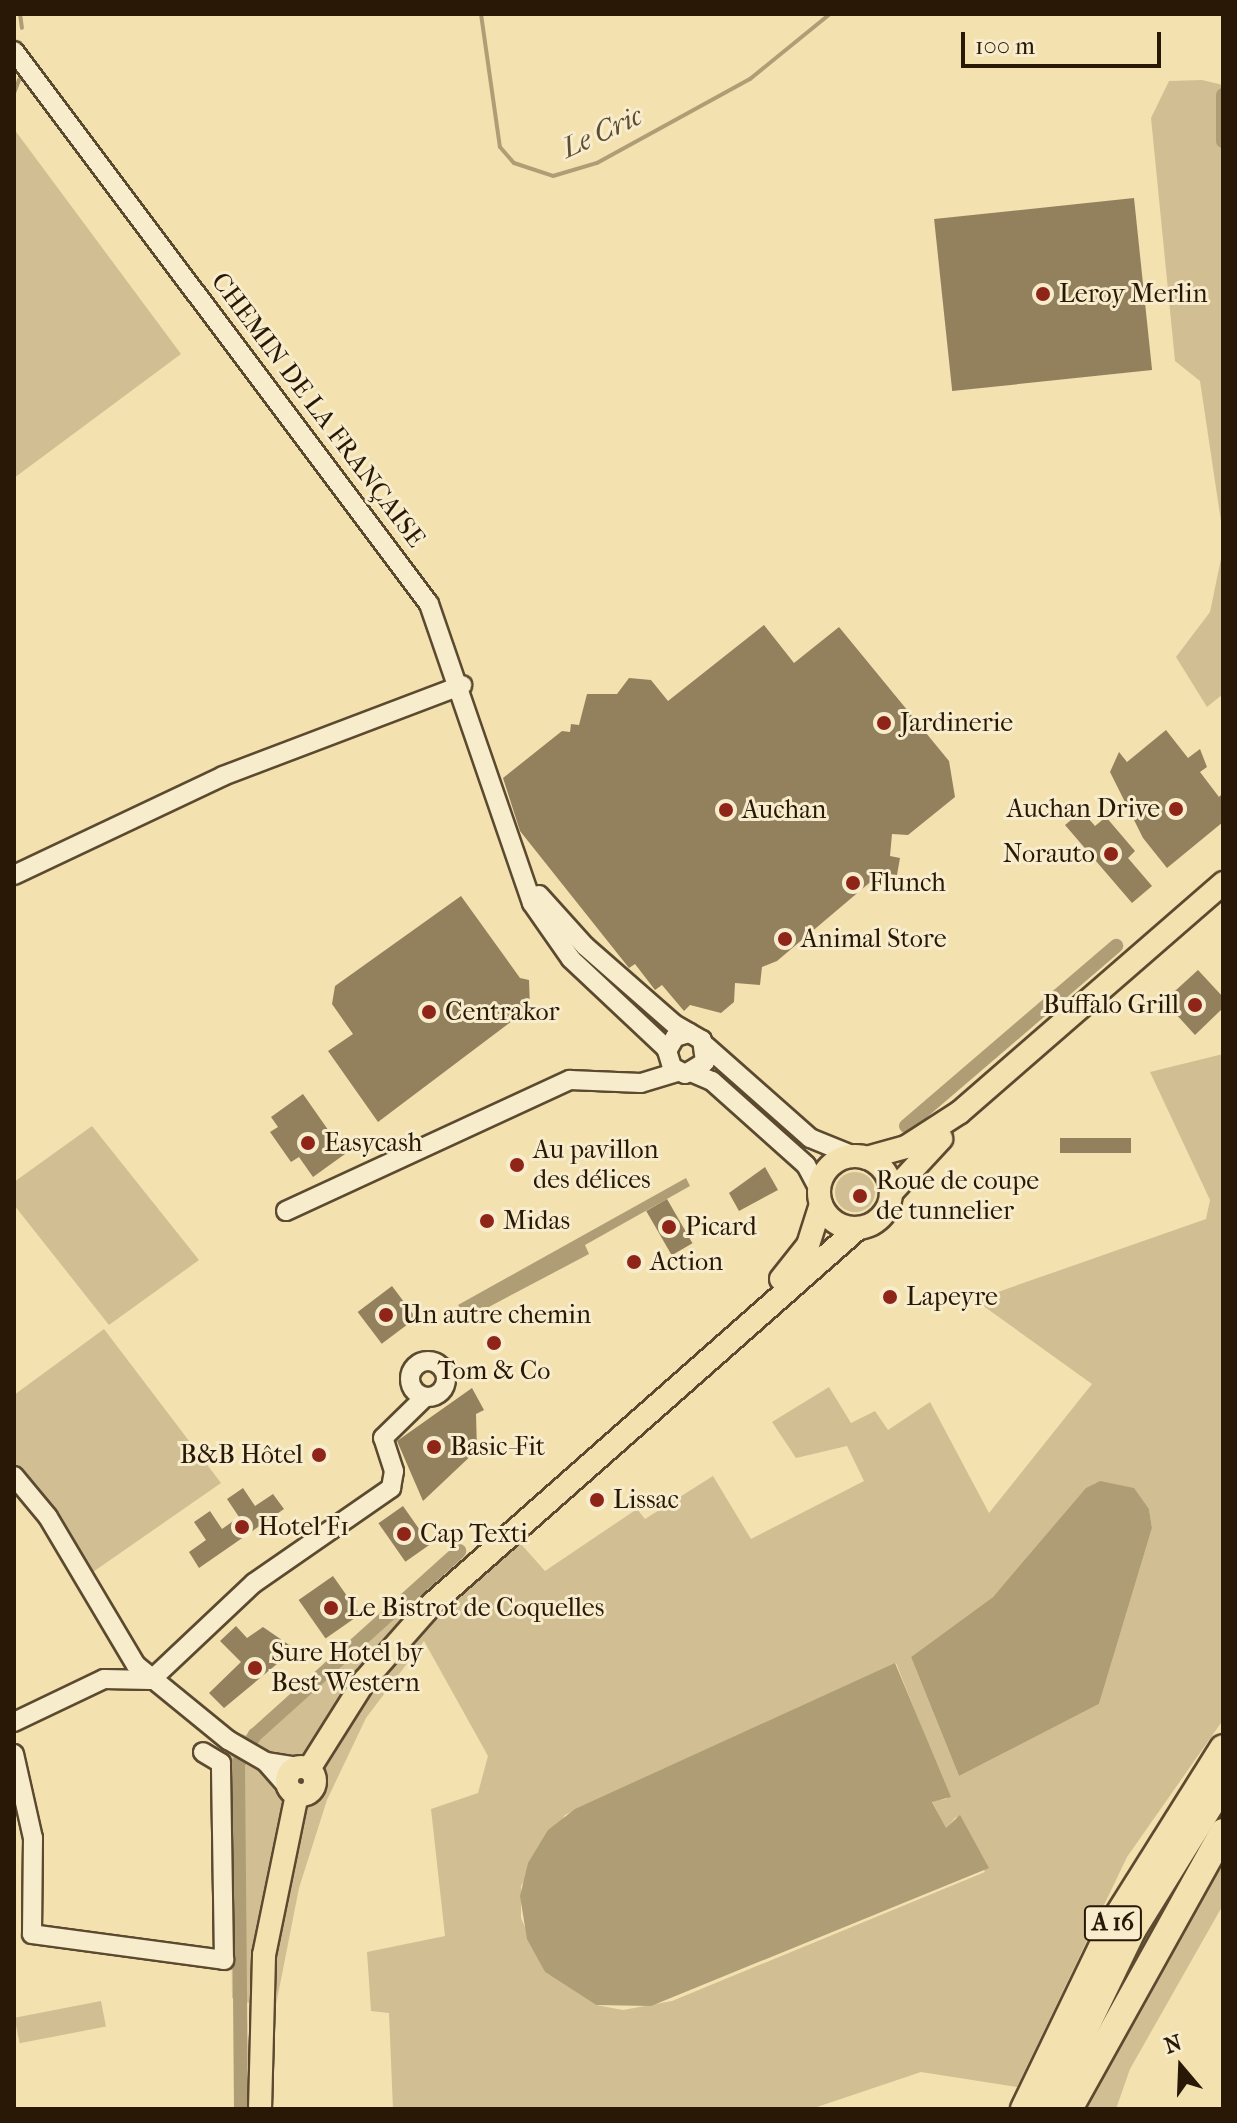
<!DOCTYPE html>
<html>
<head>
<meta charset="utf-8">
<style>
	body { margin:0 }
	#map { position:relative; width:1237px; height:2123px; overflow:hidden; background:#f3e1b0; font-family:"IM FELL French Canon",serif }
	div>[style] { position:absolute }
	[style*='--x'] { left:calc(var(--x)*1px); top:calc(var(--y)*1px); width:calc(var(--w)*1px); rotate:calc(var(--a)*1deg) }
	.green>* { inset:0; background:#d1bf93; transform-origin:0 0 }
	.round { border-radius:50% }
	.water>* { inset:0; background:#af9d76 }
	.stream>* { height:4px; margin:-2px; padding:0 2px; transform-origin:2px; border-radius:2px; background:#af9d76 }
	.canal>* { height:14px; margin:-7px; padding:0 7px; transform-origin:7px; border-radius:7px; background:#af9d76 }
	.building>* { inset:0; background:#93815e; transform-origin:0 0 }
	.roads { filter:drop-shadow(2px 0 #5c4a30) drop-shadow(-2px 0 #5c4a30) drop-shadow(0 2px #5c4a30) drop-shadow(0 -2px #5c4a30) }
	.minor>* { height:18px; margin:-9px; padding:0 9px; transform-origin:9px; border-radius:9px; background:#f7eccc }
	.minor>.ring { margin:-9px; padding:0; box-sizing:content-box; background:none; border:18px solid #f7eccc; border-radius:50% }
	.major>* { height:22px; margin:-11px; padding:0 11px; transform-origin:11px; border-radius:11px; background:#f3e1b0 }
	.major>.ring { margin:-11px; padding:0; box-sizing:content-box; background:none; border:22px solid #f3e1b0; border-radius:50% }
	.highway>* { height:26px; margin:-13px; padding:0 13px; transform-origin:13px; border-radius:13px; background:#f3e1b0 }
	.dots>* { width:22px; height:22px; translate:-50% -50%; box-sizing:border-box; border:4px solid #f7eccc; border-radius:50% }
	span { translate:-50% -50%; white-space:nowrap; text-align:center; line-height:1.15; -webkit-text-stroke:6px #f7eccc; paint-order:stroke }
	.shield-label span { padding:2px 6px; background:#f7eccc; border:2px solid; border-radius:6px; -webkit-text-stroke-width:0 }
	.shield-label { font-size:24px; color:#2a1806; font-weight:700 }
	.poi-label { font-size:26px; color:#2a1806 }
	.left { translate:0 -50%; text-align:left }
	.right { translate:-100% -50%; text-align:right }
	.street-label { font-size:26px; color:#2a1806 }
	.water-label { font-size:28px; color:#5f4d33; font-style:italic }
	.frame { position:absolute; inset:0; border:16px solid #2a1806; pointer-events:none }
	.north { position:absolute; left:1141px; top:2027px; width:80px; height:80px; -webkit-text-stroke:6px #f7eccc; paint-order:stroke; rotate:341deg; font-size:22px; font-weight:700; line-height:32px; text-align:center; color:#2a1806 }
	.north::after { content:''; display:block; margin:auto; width:28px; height:36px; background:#2a1806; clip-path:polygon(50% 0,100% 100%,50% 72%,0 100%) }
	.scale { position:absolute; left:961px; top:32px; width:200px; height:36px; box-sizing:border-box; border:4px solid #2a1806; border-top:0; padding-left:10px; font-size:24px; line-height:28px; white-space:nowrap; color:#2a1806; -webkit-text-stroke:6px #f7eccc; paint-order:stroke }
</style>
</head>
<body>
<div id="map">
	<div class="green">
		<i style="clip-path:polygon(1202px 80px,1223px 85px,1223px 535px,1200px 381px,1175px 361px,1151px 118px,1169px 81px)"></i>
		<i style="clip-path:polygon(14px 129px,181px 354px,14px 478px)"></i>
		<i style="clip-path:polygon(1223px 549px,1223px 694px,1207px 707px,1176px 657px,1210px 612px)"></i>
		<i style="clip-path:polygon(evenodd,1223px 1054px,1223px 1720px,1127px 1857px,1017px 2087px,921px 2072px,811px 2109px,393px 2109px,389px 2013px,371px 2011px,367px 1952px,445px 1936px,431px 1809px,478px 1793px,488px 1756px,424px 1641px,366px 1718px,327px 1800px,299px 1888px,275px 2010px,232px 1998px,229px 1758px,241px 1734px,258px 1738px,439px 1575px,505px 1526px,545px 1571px,637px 1509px,645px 1519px,713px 1476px,751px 1539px,864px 1481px,847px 1446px,796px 1458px,772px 1422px,829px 1387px,851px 1423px,875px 1411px,888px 1430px,930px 1402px,989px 1513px,1092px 1384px,975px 1300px,1206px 1219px,1210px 1200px,1150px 1072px,1223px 1054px,1095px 1483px,1149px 1509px,1152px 1528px,1099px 1704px,959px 1776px,911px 1657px,993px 1597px,1095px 1483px,1223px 1054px,896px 1663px,942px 1779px,947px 1799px,932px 1801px,946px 1829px,956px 1817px,985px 1872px,672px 2001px,623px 2010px,596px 2005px,545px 1972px,521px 1918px,521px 1886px,565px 1815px,896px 1663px)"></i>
		<i style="clip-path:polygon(92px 1126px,199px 1260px,109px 1325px,14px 1205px,14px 1182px)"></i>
		<i class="round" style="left:835px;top:1172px;width:40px;height:40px"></i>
		<i style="clip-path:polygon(104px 1329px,221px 1483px,90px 1574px,62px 1518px,14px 1471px,14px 1395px)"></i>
		<i style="clip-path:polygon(1223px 1861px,1223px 1905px,1130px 2069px,1116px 2109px,1083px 2109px)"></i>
		<i style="left:101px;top:2001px;width:26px;height:88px;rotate:79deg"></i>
	</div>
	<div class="water">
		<i style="clip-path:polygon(686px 1178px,690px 1186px,585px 1245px,589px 1254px,468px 1318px,458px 1305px)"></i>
		<i style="clip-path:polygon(1100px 1481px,1134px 1488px,1149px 1509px,1152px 1528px,1099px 1704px,959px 1776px,911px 1657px,993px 1597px,1086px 1488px)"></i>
		<i style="clip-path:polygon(895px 1663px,951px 1797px,932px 1802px,946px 1828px,960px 1815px,989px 1868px,651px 2006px,596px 2005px,545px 1972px,527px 1939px,520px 1896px,528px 1863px,548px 1830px,575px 1809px)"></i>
	</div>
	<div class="stream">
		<i style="--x:20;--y:14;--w:14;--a:82"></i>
		<i style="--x:481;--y:14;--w:134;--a:81.9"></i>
		<i style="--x:500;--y:147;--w:21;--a:49"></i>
		<i style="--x:514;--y:163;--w:41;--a:18.4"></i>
		<i style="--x:553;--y:176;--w:46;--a:-16.5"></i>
		<i style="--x:597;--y:163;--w:175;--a:-28.8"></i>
		<i style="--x:750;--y:79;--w:103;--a:-39.1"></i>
		<i style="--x:14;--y:93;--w:14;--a:-69"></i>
	</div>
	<div class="canal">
		<i style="--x:1223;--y:95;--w:46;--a:90"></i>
		<i style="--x:906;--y:1126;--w:277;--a:-40.6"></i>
		<i style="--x:241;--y:2109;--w:345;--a:-90.5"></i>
		<i style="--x:238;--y:1764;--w:34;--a:-60"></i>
		<i style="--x:255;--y:1735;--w:275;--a:-42"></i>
	</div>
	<div class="building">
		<i style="left:1134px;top:198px;width:173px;height:201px;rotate:84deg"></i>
		<i style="clip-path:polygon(764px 625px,794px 663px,839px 627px,949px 761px,955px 797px,908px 835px,892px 834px,890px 856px,900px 858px,897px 875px,881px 873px,777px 961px,762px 967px,760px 985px,735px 983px,734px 1002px,721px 1013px,690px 1005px,684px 1011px,662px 985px,655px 990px,635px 964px,629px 968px,520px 831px,503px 778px,562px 731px,570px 732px,571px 724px,579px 725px,587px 694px,617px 694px,629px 678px,651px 680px,668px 701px)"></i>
		<i style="clip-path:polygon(1166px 730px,1188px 758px,1200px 749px,1207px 767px,1200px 772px,1219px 797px,1223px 793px,1223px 822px,1167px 868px,1143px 838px,1110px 772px,1119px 752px,1127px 762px)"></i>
		<i style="clip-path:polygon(1082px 811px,1095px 826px,1106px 817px,1135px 851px,1128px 858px,1152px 886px,1132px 903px,1065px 825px)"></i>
		<i style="clip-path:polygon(461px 896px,520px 978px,529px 980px,530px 1008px,525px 1008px,522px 1022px,512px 1021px,378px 1122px,328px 1051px,353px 1034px,332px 1004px,335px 986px)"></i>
		<i style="clip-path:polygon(1198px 970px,1223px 997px,1223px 1008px,1195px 1035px,1164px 1001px)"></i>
		<i style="clip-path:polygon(303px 1094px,345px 1154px,313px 1177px,299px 1157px,291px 1162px,270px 1132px,278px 1127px,271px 1117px)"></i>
		<i style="left:1131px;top:1138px;width:15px;height:71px;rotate:90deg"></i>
		<i style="clip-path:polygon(765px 1167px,778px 1190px,739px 1211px,729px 1193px)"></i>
		<i style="left:667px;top:1199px;width:51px;height:24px;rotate:60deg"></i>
		<i style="left:392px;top:1286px;width:40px;height:43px;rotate:53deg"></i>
		<i style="clip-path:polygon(472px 1388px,484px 1410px,476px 1414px,477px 1450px,423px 1501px,397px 1441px)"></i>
		<i style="clip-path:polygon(243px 1488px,255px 1506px,273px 1494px,284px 1509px,199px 1568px,189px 1552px,206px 1540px,194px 1522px,210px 1511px,222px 1529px,239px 1517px,227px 1499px)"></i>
		<i style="left:403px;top:1506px;width:47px;height:30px;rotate:55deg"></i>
		<i style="left:333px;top:1576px;width:47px;height:42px;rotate:55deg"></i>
		<i style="clip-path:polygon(236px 1626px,247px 1638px,263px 1627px,295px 1649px,224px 1708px,209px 1693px,241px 1662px,220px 1641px)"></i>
	</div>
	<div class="roads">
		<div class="minor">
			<i style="--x:14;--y:51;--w:691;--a:53.11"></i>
			<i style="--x:429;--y:604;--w:316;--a:71"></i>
			<i style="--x:532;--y:903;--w:68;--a:55.1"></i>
			<i style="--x:571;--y:959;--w:132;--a:43.2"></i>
			<i style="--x:14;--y:875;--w:231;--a:-25.3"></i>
			<i style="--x:223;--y:776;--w:256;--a:-20.8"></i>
			<i style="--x:539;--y:895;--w:69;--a:48"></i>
			<i style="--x:585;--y:946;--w:118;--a:41.2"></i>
			<i style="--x:674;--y:1024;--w:32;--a:30"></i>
			<i style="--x:702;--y:1040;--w:22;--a:82"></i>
			<i style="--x:705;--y:1062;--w:23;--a:149"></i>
			<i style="--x:685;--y:1074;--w:15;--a:-152"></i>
			<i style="--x:672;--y:1067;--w:17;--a:-107"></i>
			<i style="--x:667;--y:1051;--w:16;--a:-60"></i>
			<i style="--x:675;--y:1037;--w:15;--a:-16"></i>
			<i style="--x:706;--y:1046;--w:139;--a:41.5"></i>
			<i style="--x:810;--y:1138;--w:48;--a:22.2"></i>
			<i style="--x:693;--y:1073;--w:21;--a:23"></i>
			<i style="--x:712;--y:1081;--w:126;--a:41.8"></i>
			<i style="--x:806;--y:1165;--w:27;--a:62"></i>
			<i style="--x:286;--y:1211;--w:313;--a:-24.8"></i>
			<i style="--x:570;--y:1080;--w:71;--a:2.4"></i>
			<i style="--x:641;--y:1083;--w:39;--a:-17"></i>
			<i class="ring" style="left:410px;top:1361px;width:18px;height:18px"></i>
			<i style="--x:14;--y:1476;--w:53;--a:50.3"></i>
			<i style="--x:48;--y:1517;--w:172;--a:59.3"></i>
			<i style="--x:136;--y:1665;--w:119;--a:39.2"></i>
			<i style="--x:228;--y:1740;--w:44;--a:30.1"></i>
			<i style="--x:266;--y:1762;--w:32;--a:9"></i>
			<i style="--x:14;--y:1722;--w:100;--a:-25.5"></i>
			<i style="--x:104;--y:1679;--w:47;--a:1.2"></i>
			<i style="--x:151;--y:1680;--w:141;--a:-43.3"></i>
			<i style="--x:254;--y:1583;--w:167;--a:-34.7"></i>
			<i style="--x:391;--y:1488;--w:17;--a:-80"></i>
			<i style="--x:394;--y:1471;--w:35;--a:-108"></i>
			<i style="--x:383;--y:1438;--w:59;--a:-44.3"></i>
			<i style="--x:14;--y:1754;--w:86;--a:77.3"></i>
			<i style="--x:33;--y:1838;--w:96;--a:90.6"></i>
			<i style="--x:32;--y:1934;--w:194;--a:7.7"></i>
			<i style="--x:224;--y:1960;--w:197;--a:-90.9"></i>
			<i style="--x:221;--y:1763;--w:21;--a:-149"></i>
			<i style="--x:266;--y:1762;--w:33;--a:49"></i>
		</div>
		<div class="major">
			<i class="ring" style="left:819px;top:1156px;width:50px;height:50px"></i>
			<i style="--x:866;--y:1158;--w:41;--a:-15.4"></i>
			<i style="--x:906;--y:1147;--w:64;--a:-32.9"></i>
			<i style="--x:960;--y:1112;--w:349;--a:-41"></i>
			<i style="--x:891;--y:1193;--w:74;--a:-47.2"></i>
			<i style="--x:781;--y:1279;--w:43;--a:-51.5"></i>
			<i style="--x:808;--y:1245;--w:43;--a:-72.4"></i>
			<i class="ring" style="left:287px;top:1767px;width:6px;height:6px"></i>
			<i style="--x:309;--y:1769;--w:105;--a:-57.8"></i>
			<i style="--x:365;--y:1680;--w:101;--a:-48.6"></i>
			<i style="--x:432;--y:1604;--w:568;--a:-41.43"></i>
			<i style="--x:260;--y:2109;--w:154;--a:-88.5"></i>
			<i style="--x:264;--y:1955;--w:164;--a:-78.4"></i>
		</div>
		<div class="highway">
			<i style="--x:1024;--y:2109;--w:208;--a:-64.3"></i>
			<i style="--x:1114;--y:1922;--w:205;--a:-57.9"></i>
			<i style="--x:1046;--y:2109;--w:198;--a:-64.2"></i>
			<i style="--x:1132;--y:1931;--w:173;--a:-58.2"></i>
			<i style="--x:1069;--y:2109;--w:317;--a:-60.9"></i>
		</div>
	</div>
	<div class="dots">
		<i style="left:1043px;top:294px;background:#8f2418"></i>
		<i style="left:884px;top:723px;background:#8f2418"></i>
		<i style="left:1176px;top:809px;background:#8f2418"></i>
		<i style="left:726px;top:810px;background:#8f2418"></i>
		<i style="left:1111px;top:854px;background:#8f2418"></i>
		<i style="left:853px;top:883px;background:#8f2418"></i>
		<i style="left:785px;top:939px;background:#8f2418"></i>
		<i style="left:1195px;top:1005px;background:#8f2418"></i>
		<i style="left:429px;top:1012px;background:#8f2418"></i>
		<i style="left:308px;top:1143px;background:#8f2418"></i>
		<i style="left:517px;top:1165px;background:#8f2418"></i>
		<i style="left:860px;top:1196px;background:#8f2418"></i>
		<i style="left:487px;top:1221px;background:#8f2418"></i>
		<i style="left:669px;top:1227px;background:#8f2418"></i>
		<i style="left:634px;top:1262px;background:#8f2418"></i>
		<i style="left:890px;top:1297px;background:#8f2418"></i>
		<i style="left:386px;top:1315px;background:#8f2418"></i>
		<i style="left:494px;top:1343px;background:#8f2418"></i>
		<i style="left:434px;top:1447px;background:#8f2418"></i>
		<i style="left:319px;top:1455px;background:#8f2418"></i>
		<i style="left:597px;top:1500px;background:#8f2418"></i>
		<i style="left:242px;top:1527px;background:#8f2418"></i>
		<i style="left:404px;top:1534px;background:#8f2418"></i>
		<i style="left:331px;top:1608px;background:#8f2418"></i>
		<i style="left:255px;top:1668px;background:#8f2418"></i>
	</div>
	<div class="shield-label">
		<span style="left:1113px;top:1923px">A 16</span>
	</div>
	<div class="poi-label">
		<span class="left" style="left:1059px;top:294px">Leroy Merlin</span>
		<span class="left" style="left:900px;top:723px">Jardinerie</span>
		<span class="right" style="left:1160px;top:809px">Auchan Drive</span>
		<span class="left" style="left:742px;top:810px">Auchan</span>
		<span class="right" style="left:1095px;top:854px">Norauto</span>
		<span class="left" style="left:869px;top:883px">Flunch</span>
		<span class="left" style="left:801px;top:939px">Animal Store</span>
		<span class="right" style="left:1179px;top:1005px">Buffalo Grill</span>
		<span class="left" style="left:445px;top:1012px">Centrakor</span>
		<span class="left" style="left:324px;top:1143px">Easycash</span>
		<span class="left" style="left:533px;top:1165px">Au pavillon<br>des délices</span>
		<span class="left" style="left:876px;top:1196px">Roue de coupe<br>de tunnelier</span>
		<span class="left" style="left:503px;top:1221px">Midas</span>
		<span class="left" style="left:685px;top:1227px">Picard</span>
		<span class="left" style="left:650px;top:1262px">Action</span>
		<span class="left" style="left:906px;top:1297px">Lapeyre</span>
		<span class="left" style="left:402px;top:1315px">Un autre chemin</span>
		<span style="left:494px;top:1371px">Tom &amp; Co</span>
		<span class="left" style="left:450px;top:1447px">Basic-Fit</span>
		<span class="right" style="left:303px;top:1455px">B&amp;B Hôtel</span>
		<span class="left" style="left:613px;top:1500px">Lissac</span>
		<span class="left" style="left:258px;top:1527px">Hotel F1</span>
		<span class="left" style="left:420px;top:1534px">Cap Texti</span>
		<span class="left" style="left:347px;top:1608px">Le Bistrot de Coquelles</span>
		<span class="left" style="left:271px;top:1668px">Sure Hotel by<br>Best Western</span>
	</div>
	<div class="street-label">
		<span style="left:318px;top:410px;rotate:53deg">CHEMIN DE LA FRANÇAISE</span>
	</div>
	<div class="water-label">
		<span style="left:602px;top:132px;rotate:-25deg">Le Cric</span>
	</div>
	<div class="frame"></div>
	<div class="north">N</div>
	<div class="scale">100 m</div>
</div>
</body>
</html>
